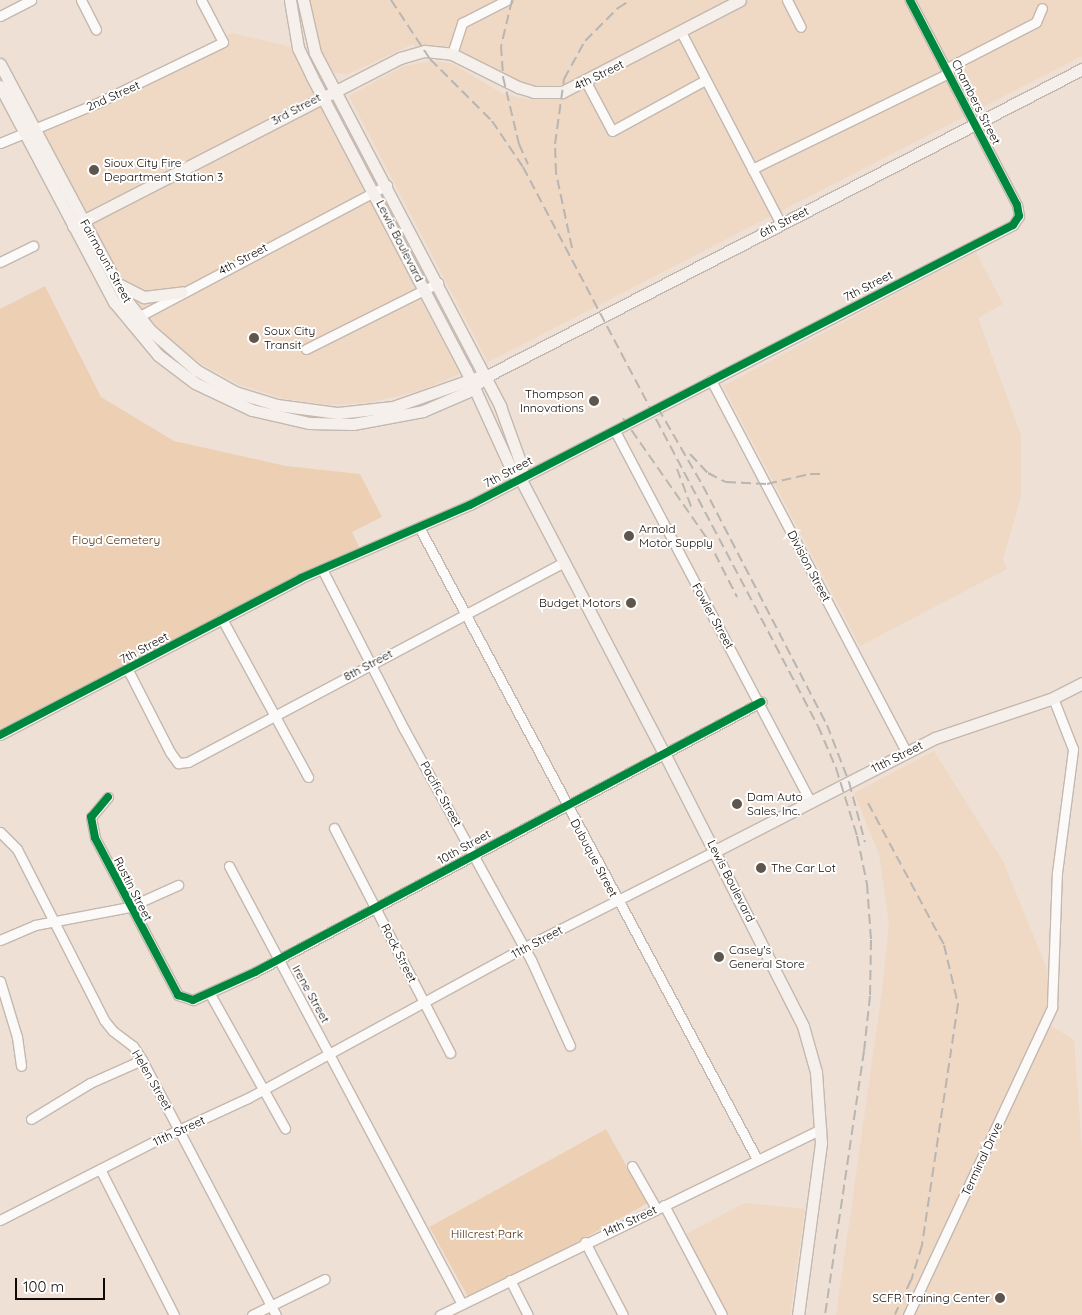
<!DOCTYPE html>
<html>
<head>
<meta charset="utf-8">
<style>
	body { margin:0 }
	#map { position:relative; width:1082px; height:1315px; overflow:hidden; background:#eee0d4; font-family:Quicksand,sans-serif }
	div>[style] { position:absolute }
	[style*='--x'] { left:calc(var(--x)*1px); top:calc(var(--y)*1px); width:calc(var(--w)*1px); rotate:calc(var(--a)*1deg) }
	.built>* { inset:0; background:#efd8c4 }
	.green>* { inset:0; background:#edd0b4; transform-origin:0 0 }
	.roads { filter:drop-shadow(1px 0 #c3b8af) drop-shadow(-1px 0 #c3b8af) drop-shadow(0 1px #c3b8af) drop-shadow(0 -1px #c3b8af) }
	.minor>* { height:9px; margin:-4.5px; padding:0 4.5px; transform-origin:4.5px; border-radius:4.5px; background:#fcfaf9 }
	.major>* { height:11px; margin:-5.5px; padding:0 5.5px; transform-origin:5.5px; border-radius:5.5px; background:#f6f0ec }
	.rail>* { height:2px; margin-top:-1px; transform-origin:0; background:repeating-linear-gradient(90deg,#b8b5b2 0 10px,transparent 0 15px) }
	.cycleway>* { height:8px; margin:-4px; padding:0 4px; transform-origin:4px; border-radius:4px; background:#00873e }
	.dots>* { width:14px; height:14px; translate:-50% -50%; box-sizing:border-box; border:2px solid #fff; border-radius:50% }
	span { translate:-50% -50%; white-space:nowrap; text-align:center; line-height:1.15; -webkit-text-stroke:4px #fff; paint-order:stroke }
	.street-label { font-size:12px; color:#110a04 }
	.poi-label { font-size:12px; color:#110a04 }
	.left { translate:0 -50%; text-align:left }
	.right { translate:-100% -50%; text-align:right }
	.park-label { font-size:12px; color:#50310e }
	.scale { position:absolute; left:15px; top:1278px; width:90px; height:22px; box-sizing:border-box; border:2px solid #110a04; border-top:0; padding-left:6px; font-size:15px; line-height:18px; white-space:nowrap; color:#110a04; -webkit-text-stroke:4px #fff; paint-order:stroke }
</style>
</head>
<body>
<div id="map">
	<div class="built">
		<i style="clip-path:polygon(309px 0,729px 0,568px 84px,542px 89px,519px 83px,457px 50px,417px 49px,413px 44px,348px 74px,334px 73px,315px 40px)"></i>
		<i style="clip-path:polygon(749px 0,1082px 0,1082px 56px,488px 362px,349px 96px,404px 66px,430px 61px,453px 64px,503px 94px,529px 99px,557px 99px,587px 89px,585px 85px)"></i>
		<i style="clip-path:polygon(232px 33px,290px 47px,460px 374px,419px 391px,372px 402px,331px 405px,286px 399px,240px 385px,205px 366px,168px 340px,134px 305px,34px 122px,94px 101px)"></i>
		<i style="clip-path:polygon(976px 252px,1003px 304px,978px 318px,1021px 435px,1021px 497px,1003px 559px,1007px 569px,860px 646px,723px 386px)"></i>
		<i style="clip-path:polygon(934px 751px,1003px 861px,1051px 979px,1045px 1022px,1074px 1040px,1082px 1151px,1082px 1315px,915px 1315px,922px 1300px,916px 1287px,902px 1315px,836px 1315px,882px 992px,889px 924px,879px 854px,854px 793px)"></i>
		<i style="clip-path:polygon(745px 1203px,805px 1209px,790px 1315px,723px 1315px,682px 1236px)"></i>
	</div>
	<div class="green">
		<i style="clip-path:polygon(45px 286px,101px 397px,174px 441px,286px 466px,360px 474px,382px 517px,352px 532px,359px 547px,0 729px,0 309px)"></i>
		<i style="left:606px;top:1129px;width:85px;height:202px;rotate:61deg"></i>
	</div>
	<div class="roads">
		<div class="minor">
			<i style="--x:81;--y:0;--w:33;--a:63"></i>
			<i style="--x:787;--y:0;--w:30;--a:63"></i>
			<i style="--x:0;--y:16;--w:35;--a:-27"></i>
			<i style="--x:681;--y:32;--w:216;--a:62.5"></i>
			<i style="--x:452;--y:54;--w:33;--a:-72"></i>
			<i style="--x:462;--y:23;--w:51;--a:-27.1"></i>
			<i style="--x:947;--y:68;--w:100;--a:-27.3"></i>
			<i style="--x:1036;--y:22;--w:15;--a:-67"></i>
			<i style="--x:586;--y:82;--w:55;--a:62"></i>
			<i style="--x:612;--y:131;--w:106;--a:-28.7"></i>
			<i style="--x:0;--y:143;--w:103;--a:-22.3"></i>
			<i style="--x:95;--y:104;--w:142;--a:-25.8"></i>
			<i style="--x:223;--y:42;--w:47;--a:-117.6"></i>
			<i style="--x:752;--y:169;--w:219;--a:-26"></i>
			<i style="--x:0;--y:262;--w:37;--a:-26"></i>
			<i style="--x:136;--y:318;--w:284;--a:-27.9"></i>
			<i style="--x:306;--y:349;--w:148;--a:-26.6"></i>
			<i style="--x:711;--y:380;--w:420;--a:62.3"></i>
			<i style="--x:615;--y:431;--w:420;--a:62.2"></i>
			<i style="--x:420;--y:529;--w:714;--a:61.86"></i>
			<i style="--x:322;--y:569;--w:180;--a:62.9"></i>
			<i style="--x:404;--y:729;--w:264;--a:61.2"></i>
			<i style="--x:531;--y:960;--w:94;--a:65.6"></i>
			<i style="--x:222;--y:619;--w:180;--a:61.4"></i>
			<i style="--x:128;--y:670;--w:92;--a:62.9"></i>
			<i style="--x:170;--y:752;--w:14;--a:54"></i>
			<i style="--x:178;--y:763;--w:10;--a:-6"></i>
			<i style="--x:188;--y:762;--w:424;--a:-28"></i>
			<i style="--x:0;--y:735;--w:339;--a:-27.5"></i>
			<i style="--x:301;--y:578;--w:184;--a:-23.4"></i>
			<i style="--x:470;--y:505;--w:611;--a:-27.28"></i>
			<i style="--x:1013;--y:225;--w:11;--a:-56"></i>
			<i style="--x:1019;--y:216;--w:11;--a:-100"></i>
			<i style="--x:1017;--y:205;--w:231;--a:-117.6"></i>
			<i style="--x:108;--y:797;--w:26;--a:130"></i>
			<i style="--x:91;--y:817;--w:21;--a:79"></i>
			<i style="--x:95;--y:838;--w:178;--a:62.1"></i>
			<i style="--x:178;--y:995;--w:16;--a:18"></i>
			<i style="--x:193;--y:1000;--w:68;--a:-24.3"></i>
			<i style="--x:255;--y:972;--w:574;--a:-28.08"></i>
			<i style="--x:334;--y:828;--w:253;--a:62.7"></i>
			<i style="--x:0;--y:832;--w:24;--a:45"></i>
			<i style="--x:17;--y:849;--w:192;--a:63"></i>
			<i style="--x:104;--y:1020;--w:14;--a:51"></i>
			<i style="--x:113;--y:1031;--w:25;--a:37"></i>
			<i style="--x:133;--y:1046;--w:17;--a:57"></i>
			<i style="--x:142;--y:1060;--w:288;--a:62.3"></i>
			<i style="--x:229;--y:866;--w:496;--a:62"></i>
			<i style="--x:0;--y:940;--w:38;--a:-23"></i>
			<i style="--x:35;--y:925;--w:96;--a:-10.8"></i>
			<i style="--x:129;--y:907;--w:54;--a:-24.2"></i>
			<i style="--x:0;--y:981;--w:59;--a:73.1"></i>
			<i style="--x:17;--y:1037;--w:29;--a:82"></i>
			<i style="--x:210;--y:994;--w:154;--a:60.8"></i>
			<i style="--x:31;--y:1119;--w:69;--a:-31.4"></i>
			<i style="--x:90;--y:1083;--w:57;--a:-23.9"></i>
			<i style="--x:632;--y:1166;--w:48;--a:60.3"></i>
			<i style="--x:100;--y:1169;--w:164;--a:63.1"></i>
			<i style="--x:664;--y:1205;--w:124;--a:62.2"></i>
			<i style="--x:0;--y:1220;--w:176;--a:-27"></i>
			<i style="--x:157;--y:1140;--w:100;--a:-24.8"></i>
			<i style="--x:248;--y:1098;--w:313;--a:-28.6"></i>
			<i style="--x:523;--y:948;--w:215;--a:-26.8"></i>
			<i style="--x:585;--y:1242;--w:82;--a:62.5"></i>
			<i style="--x:510;--y:1280;--w:39;--a:63"></i>
			<i style="--x:252;--y:1315;--w:81;--a:-26.3"></i>
			<i style="--x:440;--y:1315;--w:424;--a:-26"></i>
			<i style="--x:908;--y:1315;--w:340;--a:-64.9"></i>
			<i style="--x:1052;--y:1007;--w:134;--a:-87.9"></i>
			<i style="--x:1057;--y:873;--w:125;--a:-82.6"></i>
			<i style="--x:1073;--y:749;--w:55;--a:-111.4"></i>
		</div>
		<div class="major">
			<i style="--x:290;--y:0;--w:49;--a:80.5"></i>
			<i style="--x:298;--y:48;--w:32;--a:64"></i>
			<i style="--x:312;--y:77;--w:331;--a:62.3"></i>
			<i style="--x:466;--y:370;--w:113;--a:65.5"></i>
			<i style="--x:513;--y:473;--w:9;--a:36"></i>
			<i style="--x:520;--y:478;--w:310;--a:62.4"></i>
			<i style="--x:664;--y:753;--w:306;--a:63"></i>
			<i style="--x:803;--y:1026;--w:48;--a:74.2"></i>
			<i style="--x:816;--y:1072;--w:71;--a:86"></i>
			<i style="--x:821;--y:1143;--w:174;--a:97.6"></i>
			<i style="--x:303;--y:0;--w:54;--a:77.2"></i>
			<i style="--x:315;--y:53;--w:399;--a:62.3"></i>
			<i style="--x:500;--y:406;--w:65;--a:70.2"></i>
			<i style="--x:522;--y:467;--w:11;--a:100"></i>
			<i style="--x:0;--y:64;--w:264;--a:62"></i>
			<i style="--x:124;--y:297;--w:42;--a:51.8"></i>
			<i style="--x:150;--y:330;--w:61;--a:41"></i>
			<i style="--x:196;--y:370;--w:45;--a:29.4"></i>
			<i style="--x:235;--y:392;--w:44;--a:17.2"></i>
			<i style="--x:277;--y:405;--w:62;--a:7.5"></i>
			<i style="--x:338;--y:413;--w:55;--a:-6.2"></i>
			<i style="--x:393;--y:407;--w:90;--a:-19.4"></i>
			<i style="--x:0;--y:86;--w:244;--a:62.2"></i>
			<i style="--x:114;--y:302;--w:69;--a:50.3"></i>
			<i style="--x:158;--y:355;--w:46;--a:37.1"></i>
			<i style="--x:195;--y:383;--w:63;--a:25.3"></i>
			<i style="--x:252;--y:410;--w:58;--a:12.8"></i>
			<i style="--x:309;--y:423;--w:44;--a:1.3"></i>
			<i style="--x:353;--y:424;--w:71;--a:-10.5"></i>
			<i style="--x:423;--y:411;--w:48;--a:-23.4"></i>
			<i style="--x:467;--y:392;--w:26;--a:-39"></i>
			<i style="--x:487;--y:376;--w:670;--a:-27.29"></i>
			<i style="--x:73;--y:226;--w:368;--a:-27.2"></i>
			<i style="--x:400;--y:58;--w:26;--a:-16"></i>
			<i style="--x:425;--y:51;--w:27;--a:6"></i>
			<i style="--x:452;--y:54;--w:74;--a:26.6"></i>
			<i style="--x:518;--y:87;--w:17;--a:17"></i>
			<i style="--x:534;--y:92;--w:28;--a:0"></i>
			<i style="--x:562;--y:92;--w:200;--a:-27.3"></i>
			<i style="--x:120;--y:285;--w:27;--a:27"></i>
			<i style="--x:144;--y:297;--w:38;--a:-7"></i>
			<i style="--x:715;--y:851;--w:247;--a:-27.2"></i>
			<i style="--x:935;--y:738;--w:125;--a:-18.7"></i>
			<i style="--x:1053;--y:698;--w:33;--a:-27"></i>
		</div>
	</div>
	<div class="rail">
		<i style="--x:391;--y:0;--w:71;--a:56.5"></i>
		<i style="--x:430;--y:59;--w:88;--a:45"></i>
		<i style="--x:492;--y:121;--w:55;--a:56"></i>
		<i style="--x:523;--y:167;--w:632;--a:62.18"></i>
		<i style="--x:818;--y:726;--w:46;--a:66.8"></i>
		<i style="--x:836;--y:768;--w:71;--a:72.8"></i>
		<i style="--x:857;--y:836;--w:49;--a:78.2"></i>
		<i style="--x:867;--y:884;--w:56;--a:85.9"></i>
		<i style="--x:871;--y:940;--w:56;--a:91"></i>
		<i style="--x:870;--y:996;--w:55;--a:96.2"></i>
		<i style="--x:864;--y:1051;--w:267;--a:98.4"></i>
		<i style="--x:512;--y:0;--w:47;--a:103.4"></i>
		<i style="--x:501;--y:46;--w:31;--a:86"></i>
		<i style="--x:503;--y:77;--w:69;--a:76.6"></i>
		<i style="--x:519;--y:144;--w:22;--a:66"></i>
		<i style="--x:572;--y:248;--w:77;--a:-102"></i>
		<i style="--x:556;--y:173;--w:29;--a:-92"></i>
		<i style="--x:555;--y:144;--w:66;--a:-82.1"></i>
		<i style="--x:564;--y:79;--w:43;--a:-61.1"></i>
		<i style="--x:585;--y:41;--w:47;--a:-45"></i>
		<i style="--x:618;--y:8;--w:15;--a:-32"></i>
		<i style="--x:658;--y:408;--w:90;--a:60"></i>
		<i style="--x:703;--y:486;--w:269;--a:62.6"></i>
		<i style="--x:827;--y:725;--w:61;--a:68.9"></i>
		<i style="--x:849;--y:782;--w:62;--a:75.1"></i>
		<i style="--x:623;--y:418;--w:149;--a:55.1"></i>
		<i style="--x:708;--y:540;--w:64;--a:63"></i>
		<i style="--x:690;--y:454;--w:26;--a:47"></i>
		<i style="--x:708;--y:473;--w:20;--a:27"></i>
		<i style="--x:726;--y:482;--w:41;--a:2.8"></i>
		<i style="--x:767;--y:484;--w:44;--a:-13.1"></i>
		<i style="--x:810;--y:474;--w:14;--a:0"></i>
		<i style="--x:677;--y:469;--w:43;--a:69.4"></i>
		<i style="--x:868;--y:803;--w:161;--a:61.8"></i>
		<i style="--x:944;--y:945;--w:61;--a:76.7"></i>
		<i style="--x:958;--y:1004;--w:244;--a:98.5"></i>
		<i style="--x:922;--y:1245;--w:37;--a:107"></i>
		<i style="--x:911;--y:1280;--w:38;--a:115"></i>
	</div>
	<div class="cycleway">
		<i style="--x:0;--y:735;--w:339;--a:-27.5"></i>
		<i style="--x:301;--y:578;--w:184;--a:-23.4"></i>
		<i style="--x:470;--y:505;--w:611;--a:-27.28"></i>
		<i style="--x:1013;--y:225;--w:11;--a:-56"></i>
		<i style="--x:1019;--y:216;--w:11;--a:-100"></i>
		<i style="--x:1017;--y:205;--w:231;--a:-117.6"></i>
		<i style="--x:108;--y:797;--w:26;--a:130"></i>
		<i style="--x:91;--y:817;--w:21;--a:79"></i>
		<i style="--x:95;--y:838;--w:178;--a:62.1"></i>
		<i style="--x:178;--y:995;--w:16;--a:18"></i>
		<i style="--x:193;--y:1000;--w:68;--a:-24.3"></i>
		<i style="--x:255;--y:972;--w:574;--a:-28.08"></i>
	</div>
	<div class="dots">
		<i style="left:94px;top:170px;background:#5e554d"></i>
		<i style="left:254px;top:338px;background:#5e554d"></i>
		<i style="left:594px;top:401px;background:#5e554d"></i>
		<i style="left:629px;top:536px;background:#5e554d"></i>
		<i style="left:631px;top:603px;background:#5e554d"></i>
		<i style="left:737px;top:804px;background:#5e554d"></i>
		<i style="left:761px;top:868px;background:#5e554d"></i>
		<i style="left:719px;top:957px;background:#5e554d"></i>
		<i style="left:1000px;top:1298px;background:#5e554d"></i>
	</div>
	<div class="street-label">
		<span style="left:599px;top:75px;rotate:-26deg">4th Street</span>
		<span style="left:113px;top:96px;rotate:-24deg">2nd Street</span>
		<span style="left:976px;top:102px;rotate:63deg">Chambers Street</span>
		<span style="left:296px;top:109px;rotate:-28deg">3rd Street</span>
		<span style="left:784px;top:222px;rotate:-27deg">6th Street</span>
		<span style="left:400px;top:241px;rotate:63deg">Lewis Boulevard</span>
		<span style="left:243px;top:259px;rotate:-28deg">4th Street</span>
		<span style="left:106px;top:261px;rotate:61deg">Fairmount Street</span>
		<span style="left:868px;top:286px;rotate:-27deg">7th Street</span>
		<span style="left:508px;top:472px;rotate:-28deg">7th Street</span>
		<span style="left:809px;top:566px;rotate:62deg">Division Street</span>
		<span style="left:713px;top:616px;rotate:61deg">Fowler Street</span>
		<span style="left:144px;top:648px;rotate:-28deg">7th Street</span>
		<span style="left:368px;top:665px;rotate:-28deg">8th Street</span>
		<span style="left:897px;top:757px;rotate:-27deg">11th Street</span>
		<span style="left:441px;top:794px;rotate:61deg">Pacific Street</span>
		<span style="left:464px;top:847px;rotate:-29deg">10th Street</span>
		<span style="left:594px;top:858px;rotate:62deg">Dubuque Street</span>
		<span style="left:731px;top:881px;rotate:63deg">Lewis Boulevard</span>
		<span style="left:133px;top:889px;rotate:63deg">Rustin Street</span>
		<span style="left:537px;top:942px;rotate:-28deg">11th Street</span>
		<span style="left:399px;top:953px;rotate:63deg">Rock Street</span>
		<span style="left:311px;top:994px;rotate:61deg">Irene Street</span>
		<span style="left:152px;top:1080px;rotate:60deg">Helen Street</span>
		<span style="left:179px;top:1131px;rotate:-25deg">11th Street</span>
		<span style="left:982px;top:1159px;rotate:-65deg">Terminal Drive</span>
		<span style="left:630px;top:1221px;rotate:-25deg">14th Street</span>
	</div>
	<div class="poi-label">
		<span class="left" style="left:104px;top:170px">Sioux City Fire<br>Department Station 3</span>
		<span class="left" style="left:264px;top:338px">Soux City<br>Transit</span>
		<span class="right" style="left:584px;top:401px">Thompson<br>Innovations</span>
		<span class="left" style="left:639px;top:536px">Arnold<br>Motor Supply</span>
		<span class="right" style="left:621px;top:603px">Budget Motors</span>
		<span class="left" style="left:747px;top:804px">Dam Auto<br>Sales, Inc.</span>
		<span class="left" style="left:771px;top:868px">The Car Lot</span>
		<span class="left" style="left:729px;top:957px">Casey's<br>General Store</span>
		<span class="right" style="left:990px;top:1298px">SCFR Training Center</span>
	</div>
	<div class="park-label">
		<span style="left:116px;top:540px">Floyd Cemetery</span>
		<span style="left:487px;top:1234px">Hillcrest Park</span>
	</div>
	<div class="scale">100 m</div>
</div>
</body>
</html>
